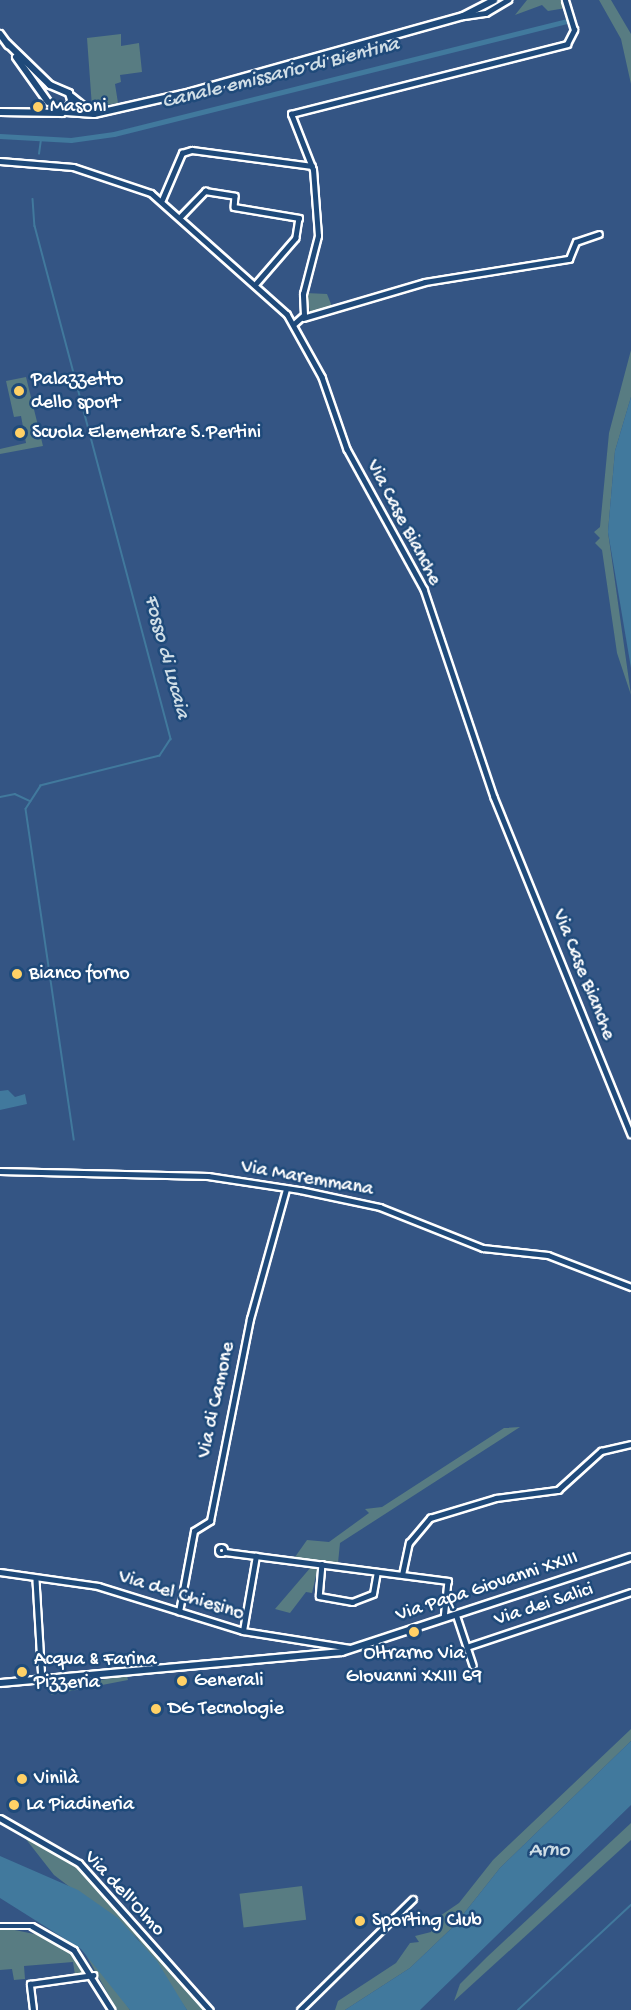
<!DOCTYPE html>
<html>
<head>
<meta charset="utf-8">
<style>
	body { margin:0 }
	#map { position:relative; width:631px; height:2010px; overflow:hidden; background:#345584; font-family:"Gochi Hand",sans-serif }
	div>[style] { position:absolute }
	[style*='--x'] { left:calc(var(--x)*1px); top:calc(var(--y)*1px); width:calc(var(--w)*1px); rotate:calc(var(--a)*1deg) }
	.green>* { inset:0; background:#587c82; transform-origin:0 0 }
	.water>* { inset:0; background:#41799d }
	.stream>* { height:1.5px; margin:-0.75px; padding:0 0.75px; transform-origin:0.75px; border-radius:0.75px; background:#41799d }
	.canal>* { height:4.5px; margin:-2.25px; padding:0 2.25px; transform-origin:2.25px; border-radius:2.25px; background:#41799d }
	.roads { filter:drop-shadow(2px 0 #fff) drop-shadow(-2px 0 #fff) drop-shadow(0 2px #fff) drop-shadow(0 -2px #fff) }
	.minor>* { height:4.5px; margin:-2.25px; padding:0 2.25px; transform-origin:2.25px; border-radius:2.25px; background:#1f4a7a }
	.minor>.ring { margin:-2.25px; padding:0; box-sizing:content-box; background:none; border:4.5px solid #1f4a7a; border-radius:50% }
	.major>* { height:6px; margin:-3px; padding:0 3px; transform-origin:3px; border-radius:3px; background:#1f4a7a }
	.dots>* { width:16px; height:16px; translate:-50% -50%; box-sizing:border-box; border:3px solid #1f4a7a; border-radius:50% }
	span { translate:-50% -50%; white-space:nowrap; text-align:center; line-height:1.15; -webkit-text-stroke:5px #1f4a7a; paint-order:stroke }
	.poi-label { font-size:20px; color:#fff }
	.left { translate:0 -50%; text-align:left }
	.street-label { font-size:20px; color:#fff }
	.water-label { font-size:21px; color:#d0dee6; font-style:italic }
</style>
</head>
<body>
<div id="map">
	<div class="green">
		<i style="clip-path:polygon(527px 0,563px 0,566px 8px,548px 11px,542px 5px,515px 15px)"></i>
		<i style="clip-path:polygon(599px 0,611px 0,631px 34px,631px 84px,621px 39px)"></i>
		<i style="clip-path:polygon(121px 34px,121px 46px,139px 43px,142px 72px,120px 75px,121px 82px,115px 84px,118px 103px,92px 107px,87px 38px)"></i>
		<i style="clip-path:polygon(306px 293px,327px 294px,333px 309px,311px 316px)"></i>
		<i style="clip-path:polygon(631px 350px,631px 397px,615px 451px,608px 532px,631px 695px,617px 653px,602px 550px,595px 543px,600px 538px,594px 532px,600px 527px,609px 433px)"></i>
		<i style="clip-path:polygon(26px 377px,43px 446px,0 454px,0 449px,26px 443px,21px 416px,14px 417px,6px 381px)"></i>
		<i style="clip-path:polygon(520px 1427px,340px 1543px,338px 1563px,295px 1557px,307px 1540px,329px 1542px,369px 1513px,365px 1509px,382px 1507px,504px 1428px)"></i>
		<i style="clip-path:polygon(311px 1567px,318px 1567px,312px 1593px,306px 1592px,290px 1613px,275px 1609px)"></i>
		<i style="left:127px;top:1675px;width:5px;height:78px;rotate:79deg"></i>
		<i style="clip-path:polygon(631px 1729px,631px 1741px,500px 1868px,454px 1926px,410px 1968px,345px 2010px,335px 2010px,338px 2001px,396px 1963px,410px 1943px,419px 1942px,415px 1936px,431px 1932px,434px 1920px,459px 1903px,493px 1860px)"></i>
		<i style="clip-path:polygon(0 1821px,80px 1869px,206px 2010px,187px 2010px,137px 1938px,54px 1875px,25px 1838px)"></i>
		<i style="clip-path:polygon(631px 1823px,631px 1840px,454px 2001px,460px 1984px,487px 1957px)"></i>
		<i style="left:302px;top:1886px;width:34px;height:63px;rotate:83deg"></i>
		<i style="clip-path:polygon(0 1927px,44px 1936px,76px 1956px,87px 1974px,75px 1975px,73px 1962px,24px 1966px,25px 1979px,14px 1980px,12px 1969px,0 1970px)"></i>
		<i style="clip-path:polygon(86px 1955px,110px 1980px,130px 2010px,117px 2010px)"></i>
	</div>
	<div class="water">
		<i style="clip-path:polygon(631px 397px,631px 668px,608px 532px,615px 451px)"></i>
		<i style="clip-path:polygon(8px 1090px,15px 1097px,25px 1094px,27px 1104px,0 1110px,0 1091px)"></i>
		<i style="clip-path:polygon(631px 1741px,631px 1805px,420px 2010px,345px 2010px,410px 1968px,454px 1926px,500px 1868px)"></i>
		<i style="clip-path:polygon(0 1856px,78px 1890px,118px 1918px,157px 1961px,187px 2010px,130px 2010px,81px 1949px,0 1898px)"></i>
	</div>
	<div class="stream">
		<i style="--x:39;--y:154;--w:15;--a:-82"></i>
		<i style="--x:33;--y:199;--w:27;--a:86"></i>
		<i style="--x:35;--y:226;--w:531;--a:75.15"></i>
		<i style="--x:171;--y:739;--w:20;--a:123"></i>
		<i style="--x:160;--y:756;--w:123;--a:165.9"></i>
		<i style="--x:41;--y:786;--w:27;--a:123"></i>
		<i style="--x:26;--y:809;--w:334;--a:81.7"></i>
		<i style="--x:0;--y:797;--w:15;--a:-11"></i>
		<i style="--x:15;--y:794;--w:17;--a:25"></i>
		<i style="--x:518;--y:2010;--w:154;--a:-42.9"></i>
	</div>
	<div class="canal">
		<i style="--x:0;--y:136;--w:71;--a:3.2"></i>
		<i style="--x:71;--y:140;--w:43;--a:-7.9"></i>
		<i style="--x:114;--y:134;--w:467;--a:-14"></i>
	</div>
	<div class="roads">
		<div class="minor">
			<i style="--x:464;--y:16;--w:22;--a:-8"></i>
			<i style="--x:486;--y:13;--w:26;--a:-31"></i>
			<i style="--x:0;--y:161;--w:73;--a:4.7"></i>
			<i style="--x:73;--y:167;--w:82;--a:18.4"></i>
			<i style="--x:151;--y:193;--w:182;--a:41.7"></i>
			<i style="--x:287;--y:314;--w:72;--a:60.9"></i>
			<i style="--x:322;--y:377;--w:76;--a:70.9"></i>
			<i style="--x:347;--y:449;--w:160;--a:61.2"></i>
			<i style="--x:424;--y:589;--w:219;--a:71.4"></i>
			<i style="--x:494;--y:797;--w:364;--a:67.9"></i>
			<i style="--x:162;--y:200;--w:51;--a:-66.9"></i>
			<i style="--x:182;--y:153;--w:10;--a:-17"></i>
			<i style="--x:192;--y:150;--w:121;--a:7.6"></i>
			<i style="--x:181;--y:216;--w:35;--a:-46"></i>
			<i style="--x:205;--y:191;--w:30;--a:9"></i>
			<i style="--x:235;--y:196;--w:11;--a:95"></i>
			<i style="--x:234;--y:207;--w:66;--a:9.6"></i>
			<i style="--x:299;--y:218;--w:20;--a:99"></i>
			<i style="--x:296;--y:238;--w:60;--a:130.9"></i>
			<i style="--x:303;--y:318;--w:127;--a:-16.4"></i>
			<i style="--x:425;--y:282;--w:146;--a:-9.1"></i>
			<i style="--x:569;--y:259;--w:18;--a:-68"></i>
			<i style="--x:576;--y:242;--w:24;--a:-19"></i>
			<i style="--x:294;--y:324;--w:13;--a:-42"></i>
			<i style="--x:304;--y:315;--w:21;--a:-93"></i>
			<i style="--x:303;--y:294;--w:60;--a:-75.5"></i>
			<i style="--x:318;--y:236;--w:66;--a:-94.3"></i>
			<i style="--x:313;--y:170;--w:60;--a:-111.4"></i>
			<i style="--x:291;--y:114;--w:285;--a:-14.2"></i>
			<i style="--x:567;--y:44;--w:16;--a:-63"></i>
			<i style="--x:574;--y:30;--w:31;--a:-107"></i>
			<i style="--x:0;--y:1171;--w:208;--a:1.4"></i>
			<i style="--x:208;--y:1176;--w:93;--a:8.7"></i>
			<i style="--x:300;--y:1190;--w:82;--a:12"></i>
			<i style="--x:380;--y:1207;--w:111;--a:21.7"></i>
			<i style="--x:483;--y:1248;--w:65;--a:6.1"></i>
			<i style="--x:548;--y:1255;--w:89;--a:21.1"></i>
			<i class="ring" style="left:218.5px;top:1547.5px;width:2.5px;height:2.5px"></i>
			<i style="--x:225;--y:1552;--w:225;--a:7.4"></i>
			<i style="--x:448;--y:1581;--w:37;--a:96"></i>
			<i style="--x:322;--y:1564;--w:32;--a:95"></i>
			<i style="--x:319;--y:1596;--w:34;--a:10"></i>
			<i style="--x:352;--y:1602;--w:22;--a:-21"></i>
			<i style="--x:373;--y:1594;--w:22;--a:-80"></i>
			<i style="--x:0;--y:1572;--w:99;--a:8.1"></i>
			<i style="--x:98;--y:1586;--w:152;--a:17.2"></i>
			<i style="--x:243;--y:1631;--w:108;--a:9"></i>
			<i style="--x:402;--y:1575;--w:33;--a:-78"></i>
			<i style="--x:409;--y:1543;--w:33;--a:-50"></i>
			<i style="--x:430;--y:1518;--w:69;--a:-16.9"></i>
			<i style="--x:496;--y:1498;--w:63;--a:-7.4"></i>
			<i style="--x:558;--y:1490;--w:58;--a:-42.2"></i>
			<i style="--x:601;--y:1451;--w:31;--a:-13"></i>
			<i style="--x:36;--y:1580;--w:100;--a:86.6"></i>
			<i style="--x:179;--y:1612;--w:82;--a:-79.5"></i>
			<i style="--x:194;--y:1531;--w:19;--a:-32"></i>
			<i style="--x:210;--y:1521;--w:206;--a:-78.8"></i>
			<i style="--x:250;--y:1319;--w:135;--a:-74.5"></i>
			<i style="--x:456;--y:1614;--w:54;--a:71.6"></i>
			<i style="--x:243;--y:1631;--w:76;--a:-80.2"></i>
			<i style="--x:467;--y:1647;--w:173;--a:-18.5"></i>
			<i style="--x:0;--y:1818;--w:91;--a:29.7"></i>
			<i style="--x:79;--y:1863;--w:197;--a:48.3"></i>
			<i style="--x:0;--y:1926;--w:32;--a:0"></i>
			<i style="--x:32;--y:1926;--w:48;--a:29.7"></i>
			<i style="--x:74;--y:1950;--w:71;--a:57.7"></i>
			<i style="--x:33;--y:2010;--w:26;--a:-97"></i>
			<i style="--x:30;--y:1984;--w:64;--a:-8.1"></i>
			<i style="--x:300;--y:2010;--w:158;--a:-44.5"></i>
		</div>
		<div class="major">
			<i style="--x:0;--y:34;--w:14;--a:54"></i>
			<i style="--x:16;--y:57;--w:55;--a:54.6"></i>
			<i style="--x:72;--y:97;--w:22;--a:39"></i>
			<i style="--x:0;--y:112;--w:62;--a:0.9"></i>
			<i style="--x:62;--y:113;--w:14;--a:-45"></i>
			<i style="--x:72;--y:103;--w:10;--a:-107"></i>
			<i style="--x:69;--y:93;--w:21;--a:-157"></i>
			<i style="--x:50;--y:85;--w:59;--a:-135.7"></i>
			<i style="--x:66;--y:112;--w:28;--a:4"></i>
			<i style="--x:94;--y:114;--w:99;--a:-12.8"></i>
			<i style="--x:191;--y:92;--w:282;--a:-15.6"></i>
			<i style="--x:463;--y:16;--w:35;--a:-27"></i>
			<i style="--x:0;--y:1683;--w:343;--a:-5.2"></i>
			<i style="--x:342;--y:1652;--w:304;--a:-18.2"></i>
		</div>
	</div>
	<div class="dots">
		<i style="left:38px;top:107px;background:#ffd166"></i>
		<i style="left:19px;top:391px;background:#ffd166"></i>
		<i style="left:20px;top:433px;background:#ffd166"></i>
		<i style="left:17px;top:974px;background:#ffd166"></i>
		<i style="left:414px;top:1632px;background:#ffd166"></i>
		<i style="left:22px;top:1672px;background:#ffd166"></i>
		<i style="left:182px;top:1681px;background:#ffd166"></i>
		<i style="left:156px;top:1709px;background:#ffd166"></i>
		<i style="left:22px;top:1779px;background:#ffd166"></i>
		<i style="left:14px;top:1805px;background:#ffd166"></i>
		<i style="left:360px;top:1921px;background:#ffd166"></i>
	</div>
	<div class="poi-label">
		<span class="left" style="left:50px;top:107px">Masoni</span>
		<span class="left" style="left:31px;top:392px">Palazzetto<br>dello sport</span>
		<span class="left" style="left:32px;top:433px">Scuola Elementare S.Pertini</span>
		<span class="left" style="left:29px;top:974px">Bianco forno</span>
		<span style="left:414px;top:1666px">Oltrarno Via<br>GIovanni XXIII 69</span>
		<span class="left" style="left:34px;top:1672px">Acqva &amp; Farina<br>Pizzeria</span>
		<span class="left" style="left:194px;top:1681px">Generali</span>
		<span class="left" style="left:168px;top:1709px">DG Tecnologie</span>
		<span class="left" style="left:34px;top:1779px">Vinilà</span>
		<span class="left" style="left:26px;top:1805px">La Piadineria</span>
		<span class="left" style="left:372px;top:1921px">Sporting Club</span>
	</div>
	<div class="street-label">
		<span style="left:403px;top:523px;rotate:62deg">Via Case Bianche</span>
		<span style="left:583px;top:975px;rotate:68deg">Via Case Bianche</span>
		<span style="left:307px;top:1179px;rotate:10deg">Via Maremmana</span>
		<span style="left:217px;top:1400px;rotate:-78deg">Via di Camone</span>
		<span style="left:487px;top:1587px;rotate:-18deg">Via Papa Giovanni XXIII</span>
		<span style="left:181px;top:1596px;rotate:17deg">Via del Chiesino</span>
		<span style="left:544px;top:1605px;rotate:-18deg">Via dei Salici</span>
		<span style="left:124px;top:1894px;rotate:47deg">Via dell'Olmo</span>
	</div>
	<div class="water-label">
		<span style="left:281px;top:75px;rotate:-14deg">Canale emissario di Bientina</span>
		<span style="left:165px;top:657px;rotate:75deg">Fosso di Lucaia</span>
		<span style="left:549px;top:1852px">Arno</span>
	</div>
</div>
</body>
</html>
